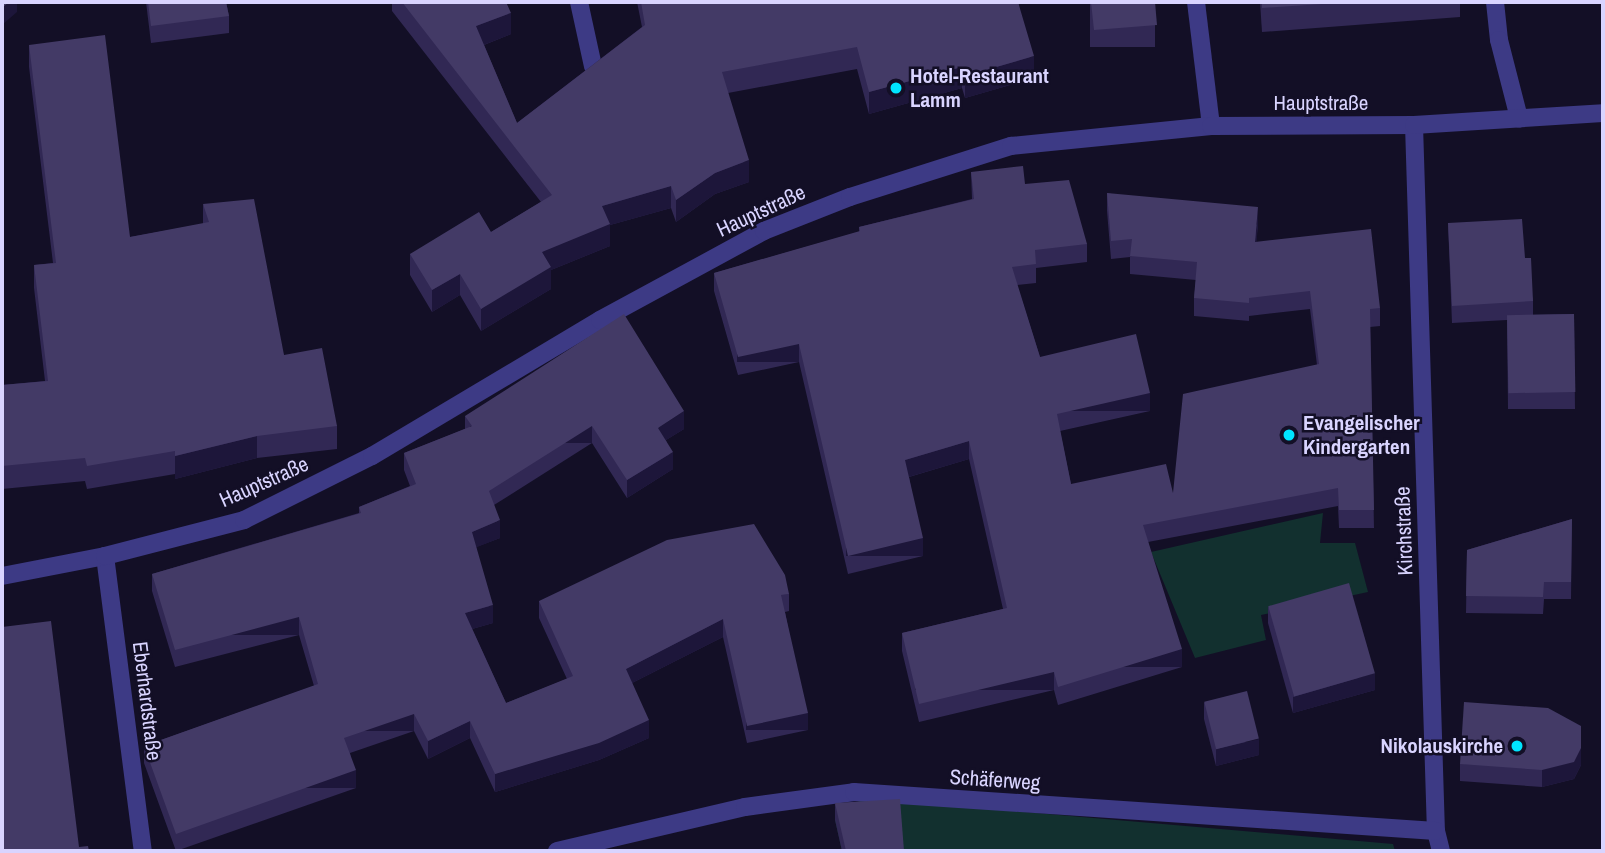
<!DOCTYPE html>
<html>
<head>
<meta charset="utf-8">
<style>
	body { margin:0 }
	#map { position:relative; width:1605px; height:853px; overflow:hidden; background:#130f26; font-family:"Archivo Narrow",sans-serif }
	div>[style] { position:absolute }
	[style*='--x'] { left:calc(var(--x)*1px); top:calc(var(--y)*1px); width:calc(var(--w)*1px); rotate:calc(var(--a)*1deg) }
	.green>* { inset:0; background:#12302f }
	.street>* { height:18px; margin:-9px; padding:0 9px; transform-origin:9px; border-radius:9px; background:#3d3a85 }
	.wall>* { inset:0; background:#312854; transform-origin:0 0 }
	.shaded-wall>* { inset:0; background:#1d163a; transform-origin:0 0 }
	.building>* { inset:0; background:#433a66; transform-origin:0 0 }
	.dots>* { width:19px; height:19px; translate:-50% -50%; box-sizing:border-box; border:4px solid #130f26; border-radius:50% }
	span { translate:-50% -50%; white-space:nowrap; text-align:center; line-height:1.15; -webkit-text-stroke:5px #130f26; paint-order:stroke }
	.poi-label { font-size:21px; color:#d9d4ff; font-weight:700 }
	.left { translate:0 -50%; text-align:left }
	.right { translate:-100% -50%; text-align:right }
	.street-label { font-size:21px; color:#d9d4ff }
	.frame { position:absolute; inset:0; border:4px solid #d9d4ff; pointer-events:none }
</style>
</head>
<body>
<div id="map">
	<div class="green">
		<i style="clip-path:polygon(1323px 513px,1320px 543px,1355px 543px,1368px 592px,1261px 615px,1266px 640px,1195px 658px,1151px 552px)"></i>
		<i style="clip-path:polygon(863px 798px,1393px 844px,1395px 851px,842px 851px,835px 820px)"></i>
	</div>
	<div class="street">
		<i style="--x:579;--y:2;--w:66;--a:77.7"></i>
		<i style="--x:1196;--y:2;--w:125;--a:83.1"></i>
		<i style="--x:1495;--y:2;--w:38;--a:84"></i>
		<i style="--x:1499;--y:40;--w:81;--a:75.6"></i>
		<i style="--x:1414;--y:125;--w:706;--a:88.22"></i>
		<i style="--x:1436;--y:831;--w:21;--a:76"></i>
		<i style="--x:105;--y:556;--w:297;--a:82.7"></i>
		<i style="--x:2;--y:576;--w:105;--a:-11"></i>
		<i style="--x:105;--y:556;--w:144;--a:-14.5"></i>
		<i style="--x:244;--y:520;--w:143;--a:-26.6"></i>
		<i style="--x:372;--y:456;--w:265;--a:-30.8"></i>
		<i style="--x:600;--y:320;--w:187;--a:-28.5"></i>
		<i style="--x:764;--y:231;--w:92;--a:-21.6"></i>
		<i style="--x:850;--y:197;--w:169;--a:-17.6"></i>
		<i style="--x:1011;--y:146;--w:201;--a:-5.7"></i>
		<i style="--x:1211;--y:126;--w:203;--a:-0.3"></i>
		<i style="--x:1414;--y:125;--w:189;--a:-3.6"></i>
		<i style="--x:557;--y:851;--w:193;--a:-13.2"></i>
		<i style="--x:745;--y:807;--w:110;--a:-7.8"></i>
		<i style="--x:854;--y:792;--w:583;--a:3.83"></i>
	</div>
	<div class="wall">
		<i style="clip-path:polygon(146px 2px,226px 2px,229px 16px,229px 33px,151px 43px)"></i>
		<i style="clip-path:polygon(392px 2px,506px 2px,511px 34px,484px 45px,517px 123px,642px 27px,637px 2px,1018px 2px,1034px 78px,965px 98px,962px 88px,869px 114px,857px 69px,728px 93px,749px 182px,715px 194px,676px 222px,671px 208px,610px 225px,610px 246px,551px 270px,551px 289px,481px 331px,460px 295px,432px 312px,410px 275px,410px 254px,491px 232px,541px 202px,392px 11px)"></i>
		<i style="left:1090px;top:2px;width:65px;height:45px"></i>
		<i style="clip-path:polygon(1260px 2px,1460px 2px,1460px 17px,1262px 32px)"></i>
		<i style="clip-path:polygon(29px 45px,130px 237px,203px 224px,203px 204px,284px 355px,337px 426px,337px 449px,257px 458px,175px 479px,175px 474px,87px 489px,85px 481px,2px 489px,2px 385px,45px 381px,34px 288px,34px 265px,53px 263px,29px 67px)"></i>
		<i style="clip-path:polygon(971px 172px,1025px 184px,1087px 244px,1087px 262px,1036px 268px,1036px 283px,1017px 285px,1040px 357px,1150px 411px,1060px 431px,1071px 484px,1173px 493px,1317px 365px,1310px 309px,1249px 316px,1249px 321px,1194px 316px,1194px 298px,1196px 280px,1130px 274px,1130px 257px,1111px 259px,1107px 211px,1107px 193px,1258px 225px,1256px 242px,1380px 308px,1380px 326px,1370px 327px,1374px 528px,1339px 528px,1338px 506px,1148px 542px,1182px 667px,1058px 705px,1054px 690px,919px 722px,902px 651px,902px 633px,1003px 609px,969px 459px,909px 477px,923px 556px,848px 574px,799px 362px,738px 375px,714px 291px,714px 273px,859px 232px,859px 227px,972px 199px)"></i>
		<i style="clip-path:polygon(1448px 223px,1525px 258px,1533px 301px,1533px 315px,1574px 314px,1575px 409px,1508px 409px,1507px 320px,1452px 323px)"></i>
		<i style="clip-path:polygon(465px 416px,684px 429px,666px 440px,673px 469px,627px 498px,592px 443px,494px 505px,500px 538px,476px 547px,493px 623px,472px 629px,506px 703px,567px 679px,539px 618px,539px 601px,789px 594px,789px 611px,785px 612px,808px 730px,747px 743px,723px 637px,632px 683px,649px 738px,599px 760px,495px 792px,470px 738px,428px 759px,414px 731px,350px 753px,356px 788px,176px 851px,144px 763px,144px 746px,314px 686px,299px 635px,175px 667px,152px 591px,152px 574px,359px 513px,359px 507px,410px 486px,404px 470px,404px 453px,465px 429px)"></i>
		<i style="clip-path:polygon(1572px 519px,1571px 599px,1544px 599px,1543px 614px,1466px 613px,1467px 550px)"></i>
		<i style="clip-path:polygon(1268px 607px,1375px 690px,1293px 713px,1268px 623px)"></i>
		<i style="clip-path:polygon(1204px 702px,1259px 755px,1216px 766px,1204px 719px)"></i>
		<i style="clip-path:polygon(1460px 764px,1581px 765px,1574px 779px,1542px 787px,1460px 781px)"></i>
		<i style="clip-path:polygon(835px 803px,904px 851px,842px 851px,835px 820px)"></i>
	</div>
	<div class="shaded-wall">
		<i style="clip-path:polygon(9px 2px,17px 2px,17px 12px,2px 25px,2px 8px)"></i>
		<i style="clip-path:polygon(511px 13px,511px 34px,476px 48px,476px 26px)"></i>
		<i style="clip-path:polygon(1034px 56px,1034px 78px,965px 98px,965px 76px)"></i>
		<i style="clip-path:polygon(962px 67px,962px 88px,869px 114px,869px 92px)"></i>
		<i style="clip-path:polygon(749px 160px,749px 182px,715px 194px,676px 222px,676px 200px,715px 173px)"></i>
		<i style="clip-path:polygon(671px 186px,671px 208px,610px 225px,610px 246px,551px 270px,551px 289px,481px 331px,481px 309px,542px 252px,602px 206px)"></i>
		<i style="clip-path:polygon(1258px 207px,1258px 225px,1255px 260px,1255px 242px)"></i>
		<i style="clip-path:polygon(460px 274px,460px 295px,432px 312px,432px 290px)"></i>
		<i style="left:799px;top:344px;width:18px;height:62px;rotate:90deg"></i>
		<i style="left:1150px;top:393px;width:18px;height:95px;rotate:90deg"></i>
		<i style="clip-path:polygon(684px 411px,684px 429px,658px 445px,658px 428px)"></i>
		<i style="left:592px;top:426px;width:17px;height:122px;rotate:90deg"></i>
		<i style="clip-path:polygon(257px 436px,257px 458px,175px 479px,175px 456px)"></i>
		<i style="clip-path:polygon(969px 441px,969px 459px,905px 478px,905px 460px)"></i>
		<i style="clip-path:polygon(673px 452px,673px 469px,627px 498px,627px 480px)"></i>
		<i style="clip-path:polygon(500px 520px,500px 538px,472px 549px,472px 532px)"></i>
		<i style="left:923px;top:538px;width:18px;height:77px;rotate:90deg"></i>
		<i style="clip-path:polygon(493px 605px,493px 623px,465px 631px,465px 613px)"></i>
		<i style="left:299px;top:617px;width:18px;height:128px;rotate:90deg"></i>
		<i style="clip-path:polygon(723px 619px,723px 637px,626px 686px,626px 669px)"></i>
		<i style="left:1182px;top:649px;width:18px;height:130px;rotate:90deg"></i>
		<i style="left:1054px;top:672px;width:18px;height:139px;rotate:90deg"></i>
		<i style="clip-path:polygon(1375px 673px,1375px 690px,1293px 713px,1293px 697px)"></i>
		<i style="left:808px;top:713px;width:17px;height:62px;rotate:90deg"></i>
		<i style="left:414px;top:714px;width:17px;height:74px;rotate:90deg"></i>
		<i style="clip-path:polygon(649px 720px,649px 738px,599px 760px,495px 792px,495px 774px)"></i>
		<i style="clip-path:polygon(470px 721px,470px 738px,428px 759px,428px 741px)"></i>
		<i style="clip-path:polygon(1581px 726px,1581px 765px,1574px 779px,1542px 787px,1542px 770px)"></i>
		<i style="clip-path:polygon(1259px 739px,1259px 755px,1216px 766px,1216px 749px)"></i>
		<i style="left:356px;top:770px;width:18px;height:191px;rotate:90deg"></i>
	</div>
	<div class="building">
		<i style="clip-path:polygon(2px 2px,9px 2px,2px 8px)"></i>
		<i style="clip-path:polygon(148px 2px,226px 2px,229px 16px,151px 26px)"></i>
		<i style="clip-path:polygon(402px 2px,506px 2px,511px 13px,476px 26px,517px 123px,645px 25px,641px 2px,1018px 2px,1034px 56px,965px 76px,962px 67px,869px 92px,857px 47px,722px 72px,749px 160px,715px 173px,676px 200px,671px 186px,602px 206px,610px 224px,542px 252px,551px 267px,481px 309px,460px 274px,432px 290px,410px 254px,479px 212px,491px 232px,552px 195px)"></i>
		<i style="clip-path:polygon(1091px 2px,1155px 2px,1157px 25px,1094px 30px)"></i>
		<i style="clip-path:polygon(1262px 2px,1352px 2px,1262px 8px)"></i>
		<i style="clip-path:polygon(105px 35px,130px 237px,209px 222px,203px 204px,254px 199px,284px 355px,322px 348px,337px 426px,257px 436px,175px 456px,175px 451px,87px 466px,85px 458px,2px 466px,2px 385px,48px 381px,34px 265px,56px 263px,29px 45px)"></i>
		<i style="clip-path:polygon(1023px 166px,1025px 184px,1069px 180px,1087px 244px,1035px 250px,1036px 264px,1012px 267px,1040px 357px,1136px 334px,1150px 393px,1057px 414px,1071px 484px,1166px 464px,1173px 493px,1183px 394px,1319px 364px,1310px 291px,1249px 298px,1249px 303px,1194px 298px,1197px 262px,1130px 256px,1132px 239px,1111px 241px,1107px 193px,1258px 207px,1255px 242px,1371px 229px,1380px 308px,1370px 309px,1374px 510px,1339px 510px,1338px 488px,1143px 525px,1182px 649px,1058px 687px,1054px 672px,919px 704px,902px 633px,1007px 608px,969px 441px,905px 460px,923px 538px,848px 556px,799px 344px,738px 357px,714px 273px,860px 231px,859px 227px,974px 199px,971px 172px)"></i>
		<i style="clip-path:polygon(1522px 219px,1525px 258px,1531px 258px,1533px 301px,1452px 306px,1448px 223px)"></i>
		<i style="clip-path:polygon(624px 314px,684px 411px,658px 428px,673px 452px,627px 480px,592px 426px,489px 491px,500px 520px,472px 532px,493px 605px,465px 613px,506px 703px,573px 676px,539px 601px,667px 540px,754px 524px,785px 575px,789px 594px,781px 595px,808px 713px,747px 726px,723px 619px,626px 669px,649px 720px,599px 743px,495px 774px,470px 721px,428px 741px,414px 714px,344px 738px,356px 770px,176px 834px,144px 746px,318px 684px,299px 617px,175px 650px,152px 574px,361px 513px,359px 507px,416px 484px,404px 453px,472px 426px,465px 416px)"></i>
		<i style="left:1574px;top:314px;width:78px;height:67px;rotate:89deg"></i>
		<i style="clip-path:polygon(1572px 519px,1571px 582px,1544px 582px,1543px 597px,1466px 596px,1467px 550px)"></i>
		<i style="left:1349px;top:583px;width:94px;height:84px;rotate:74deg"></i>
		<i style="clip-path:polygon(51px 621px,79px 847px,88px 846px,89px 851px,2px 851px,2px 627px)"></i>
		<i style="left:1247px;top:691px;width:49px;height:44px;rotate:76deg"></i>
		<i style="clip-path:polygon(1464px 702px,1548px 708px,1581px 726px,1581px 748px,1574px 762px,1542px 770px,1460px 764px)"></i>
		<i style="clip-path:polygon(900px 799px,904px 851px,846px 851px,835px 803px)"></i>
	</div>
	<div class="dots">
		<i style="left:896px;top:88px;background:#00e5ff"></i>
		<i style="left:1289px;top:435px;background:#00e5ff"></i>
		<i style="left:1517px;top:746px;background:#00e5ff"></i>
	</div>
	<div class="poi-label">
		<span class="left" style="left:910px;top:88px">Hotel-Restaurant<br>Lamm</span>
		<span class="left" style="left:1303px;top:435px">Evangelischer<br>Kindergarten</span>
		<span class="right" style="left:1503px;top:746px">Nikolauskirche</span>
	</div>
	<div class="street-label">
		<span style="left:1321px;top:103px">Hauptstraße</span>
		<span style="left:761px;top:211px;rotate:-25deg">Hauptstraße</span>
		<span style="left:264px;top:482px;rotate:-24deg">Hauptstraße</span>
		<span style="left:1404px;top:531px;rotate:-92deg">Kirchstraße</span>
		<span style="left:147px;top:701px;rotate:83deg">Eberhardstraße</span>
		<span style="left:995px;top:780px;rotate:4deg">Schäferweg</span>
	</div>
	<div class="frame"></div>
</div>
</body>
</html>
